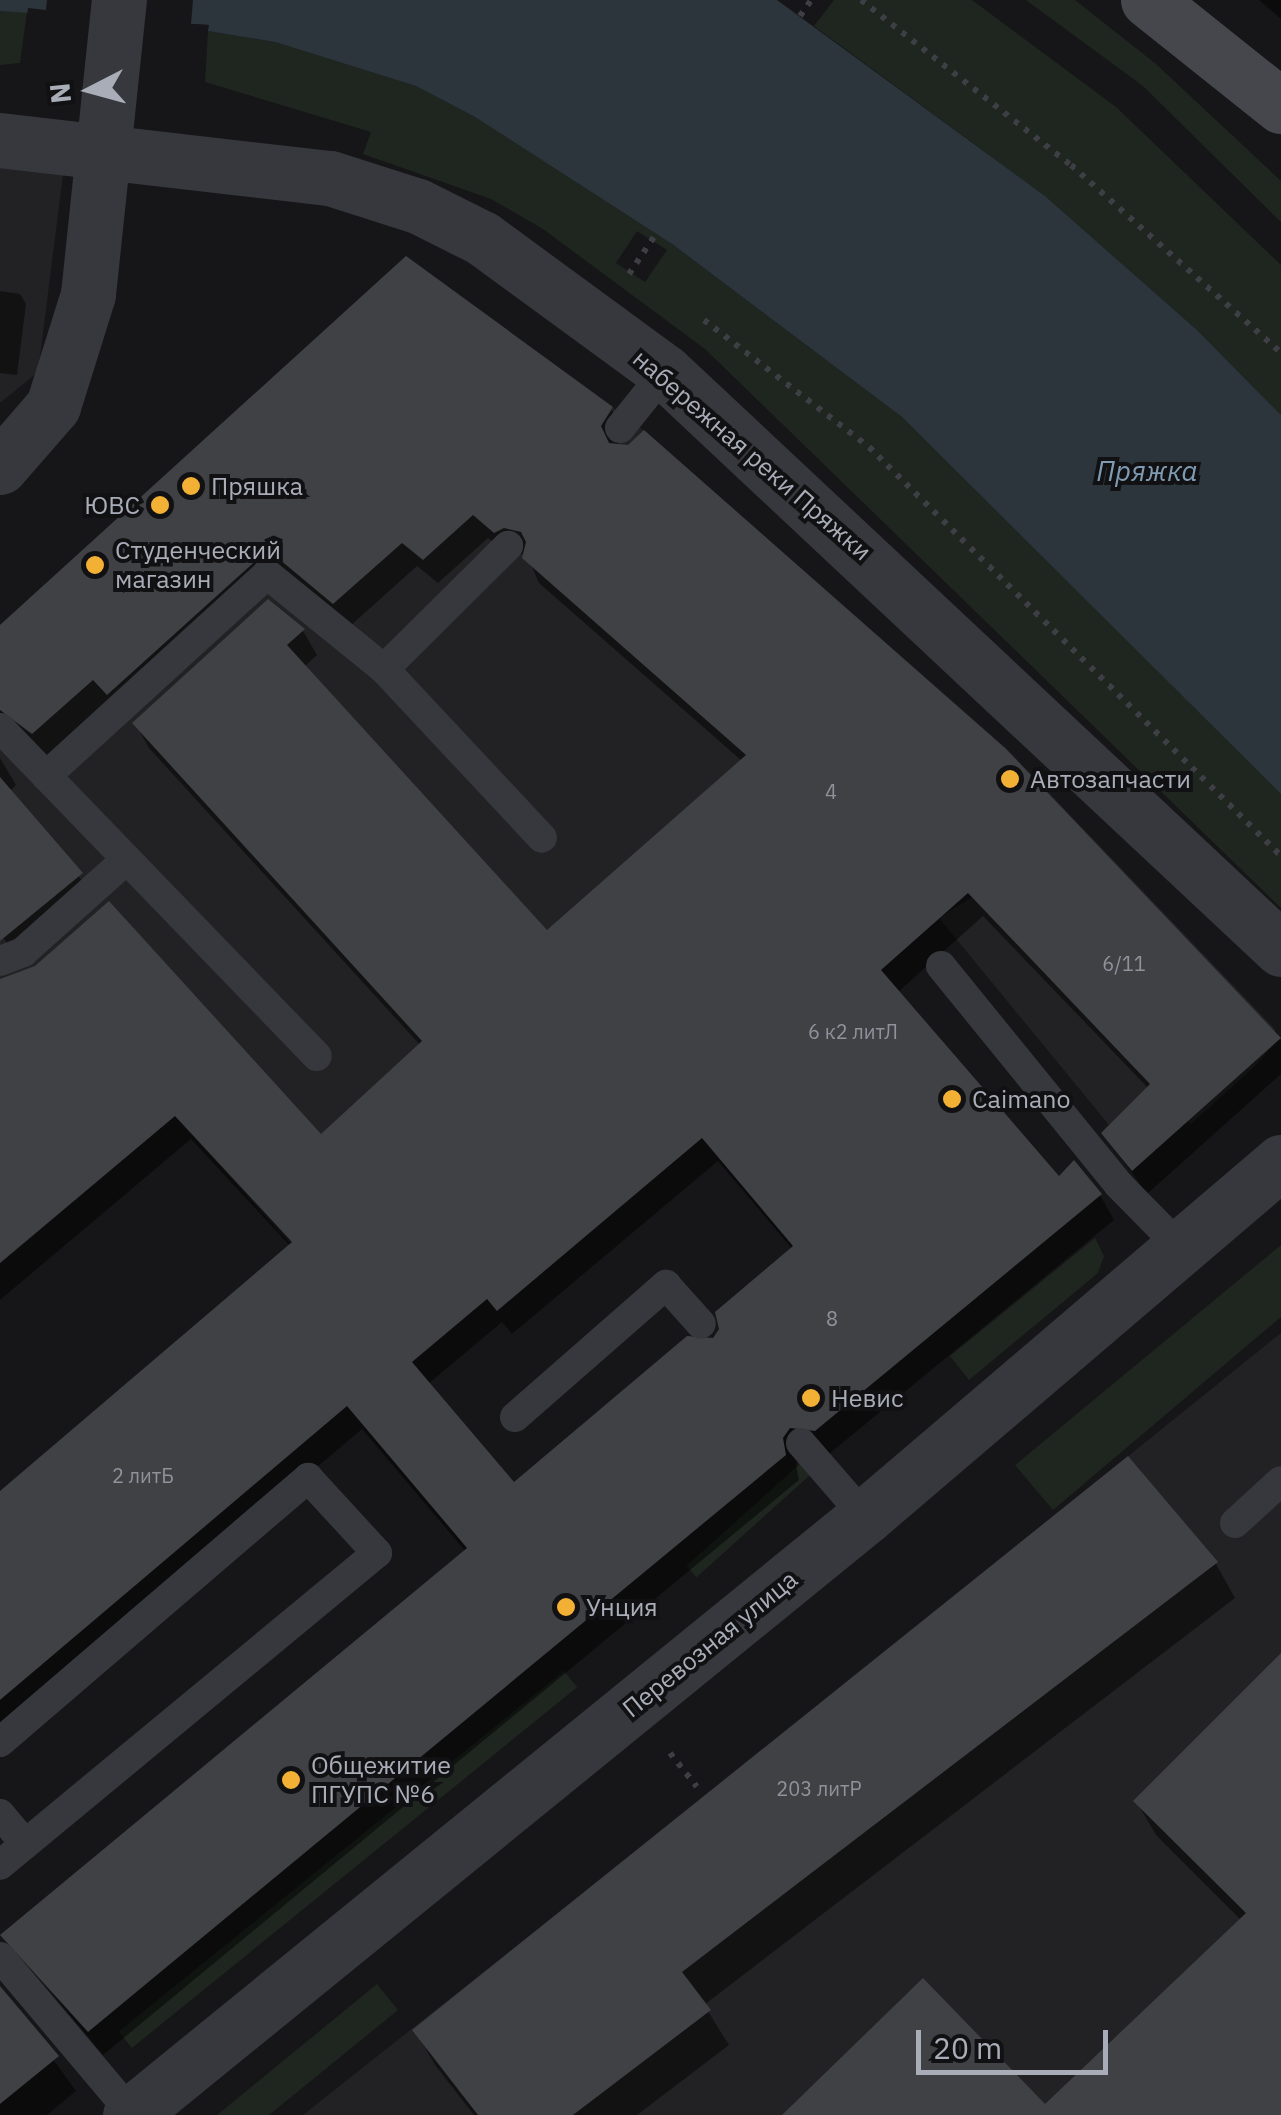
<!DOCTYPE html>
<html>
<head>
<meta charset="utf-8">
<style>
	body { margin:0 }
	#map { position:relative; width:1281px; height:2115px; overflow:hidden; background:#161618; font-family:"IBM Plex Sans",sans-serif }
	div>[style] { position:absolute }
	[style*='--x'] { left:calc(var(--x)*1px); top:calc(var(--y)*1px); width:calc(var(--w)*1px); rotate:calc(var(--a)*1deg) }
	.built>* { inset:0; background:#222225 }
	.green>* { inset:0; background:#1e261f; transform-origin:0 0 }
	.water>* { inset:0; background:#2c353c }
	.pier>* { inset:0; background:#161618 }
	.shadow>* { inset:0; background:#0007 }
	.building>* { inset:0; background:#404145 }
	.path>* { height:6px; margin-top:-3px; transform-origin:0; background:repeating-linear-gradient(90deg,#3d3f44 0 5px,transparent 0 13px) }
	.lane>* { height:30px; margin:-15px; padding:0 15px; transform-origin:15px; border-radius:15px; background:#37383d }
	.street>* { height:55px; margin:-27.5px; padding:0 27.5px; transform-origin:27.5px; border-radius:27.5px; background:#37383d }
	.secondary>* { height:55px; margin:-27.5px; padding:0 27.5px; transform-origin:27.5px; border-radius:27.5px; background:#45474d }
	.dots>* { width:28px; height:28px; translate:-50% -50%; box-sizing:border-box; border:5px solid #111113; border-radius:50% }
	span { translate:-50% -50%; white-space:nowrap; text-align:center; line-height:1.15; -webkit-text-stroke:8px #111113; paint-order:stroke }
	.number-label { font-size:20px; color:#8e929b }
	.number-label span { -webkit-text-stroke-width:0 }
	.street-label { font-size:25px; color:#a8adb8 }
	.poi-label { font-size:25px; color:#a8adb8 }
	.left { translate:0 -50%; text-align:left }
	.right { translate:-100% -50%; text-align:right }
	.water-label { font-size:28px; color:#7f9bb3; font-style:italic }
	.north { position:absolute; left:40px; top:40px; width:100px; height:100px; -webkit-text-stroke:8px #111113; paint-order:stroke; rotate:264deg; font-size:28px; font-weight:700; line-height:40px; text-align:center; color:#a8adb8 }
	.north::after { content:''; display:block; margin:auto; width:35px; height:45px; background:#a8adb8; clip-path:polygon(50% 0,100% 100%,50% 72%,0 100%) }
	.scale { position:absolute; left:916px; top:2030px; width:192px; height:45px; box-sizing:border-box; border:5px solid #a8adb8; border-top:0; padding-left:12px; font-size:30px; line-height:35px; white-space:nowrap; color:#a8adb8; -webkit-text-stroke:8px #111113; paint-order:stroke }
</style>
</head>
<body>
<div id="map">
	<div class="built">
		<i style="clip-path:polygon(0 159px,64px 167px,38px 372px,0 403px)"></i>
		<i style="clip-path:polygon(406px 256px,646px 432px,1007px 749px,1275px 1029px,1273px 1046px,1254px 1067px,1191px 1124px,1150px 1084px,1109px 1125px,939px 918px,972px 897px,914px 827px,353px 1313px,175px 1116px,0 1264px,0 625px)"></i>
		<i style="clip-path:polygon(1281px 1333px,1281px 2115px,303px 2115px,731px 1776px)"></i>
	</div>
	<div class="green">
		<i style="clip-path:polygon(834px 0,972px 0,1116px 107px,1281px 265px,1281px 415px,1197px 330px,1045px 196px,814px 26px)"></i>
		<i style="clip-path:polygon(1026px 0,1075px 0,1156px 64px,1281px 181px,1281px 222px,1143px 86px)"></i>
		<i style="clip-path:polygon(0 11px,27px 12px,20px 63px,0 65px)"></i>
		<i style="clip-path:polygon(evenodd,208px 31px,275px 42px,416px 86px,475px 117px,672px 244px,902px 417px,1281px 794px,1281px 908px,705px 349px,543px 229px,491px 199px,363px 154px,371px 132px,205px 82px,208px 31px,637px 231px,667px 250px,645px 282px,616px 263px,637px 231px)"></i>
		<i style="clip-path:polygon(1095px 1238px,1104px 1256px,1098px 1273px,969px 1380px,950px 1356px)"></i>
		<i style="clip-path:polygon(1281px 1245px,1281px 1317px,1053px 1510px,1015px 1465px)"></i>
		<i style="left:801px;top:1463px;width:15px;height:154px;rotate:48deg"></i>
		<i style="left:564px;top:1671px;width:21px;height:573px;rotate:51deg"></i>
		<i style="clip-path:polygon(377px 1984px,398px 2010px,269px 2115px,217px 2115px)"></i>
	</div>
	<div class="water">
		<i style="clip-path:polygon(0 0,777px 0,1045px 196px,1197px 330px,1281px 415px,1281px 794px,902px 417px,672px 244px,475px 117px,416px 86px,275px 42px,208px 31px,208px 25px,0 11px)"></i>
	</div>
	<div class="pier">
		<i style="clip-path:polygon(47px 0,193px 0,191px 24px,209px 25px,207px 36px,204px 30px,27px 17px,28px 8px,46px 10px)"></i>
	</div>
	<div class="shadow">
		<i style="clip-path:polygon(1259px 0,1281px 0,1281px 19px)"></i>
		<i style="clip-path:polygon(0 291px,20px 294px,26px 304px,17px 375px,0 373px)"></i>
		<i style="clip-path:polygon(evenodd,611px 409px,625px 433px,617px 446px,1005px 751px,1281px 1040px,1281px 1074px,1147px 1194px,1104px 1134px,1149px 1089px,983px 916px,897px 993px,1059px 1179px,1100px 1195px,1114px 1220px,829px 1454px,803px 1452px,796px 1464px,799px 1480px,103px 2055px,8px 1940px,466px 1552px,362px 1429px,0 1735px,0 1495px,290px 1246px,191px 1139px,0 1300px,0 1037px,321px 1138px,421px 1046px,149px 748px,135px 723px,268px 602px,303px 631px,317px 655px,304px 667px,547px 934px,742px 761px,539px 583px,526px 553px,510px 557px,488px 538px,438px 583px,417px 566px,349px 627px,276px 580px,48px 757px,0 741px,0 629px,611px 409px,718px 1161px,793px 1250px,714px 1341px,513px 1486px,428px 1384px,502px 1322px,512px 1334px,718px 1161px)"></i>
		<i style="clip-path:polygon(0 758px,16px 785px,10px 791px,96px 898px,24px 960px,0 935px)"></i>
		<i style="clip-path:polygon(1216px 1564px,1235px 1598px,704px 2005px,729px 2045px,637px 2115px,474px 2115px,435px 2065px,415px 2030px)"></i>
		<i style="clip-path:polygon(1281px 1655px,1281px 2115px,785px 2115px,1045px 2108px,1242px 1921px,1156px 1835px,1136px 1801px)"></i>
		<i style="clip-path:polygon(0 1986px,76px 2091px,47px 2115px,0 2115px)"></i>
	</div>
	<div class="building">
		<i style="clip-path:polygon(evenodd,406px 256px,613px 407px,601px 426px,609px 443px,628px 445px,644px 430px,1006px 749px,1281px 1038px,1132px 1171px,1101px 1133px,1150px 1084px,968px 893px,881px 970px,1059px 1176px,1074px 1160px,1102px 1194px,815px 1431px,790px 1428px,783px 1438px,786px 1455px,88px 2032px,0 1935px,467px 1548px,347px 1406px,0 1700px,0 1491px,292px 1242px,175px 1116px,0 1263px,0 979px,35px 966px,109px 901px,321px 1134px,422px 1041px,132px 723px,268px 599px,305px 629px,287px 645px,547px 930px,746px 755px,522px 558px,526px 542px,521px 532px,504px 528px,494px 533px,473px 515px,423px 560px,402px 543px,333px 604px,279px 559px,261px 556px,107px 695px,93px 680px,32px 734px,0 710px,0 625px,406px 256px,702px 1138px,793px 1246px,715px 1312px,719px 1329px,713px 1338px,687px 1336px,514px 1482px,412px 1362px,487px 1299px,497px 1311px,702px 1138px)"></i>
		<i style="clip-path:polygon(0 777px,83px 873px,0 941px)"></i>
		<i style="clip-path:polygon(1128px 1456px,1218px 1562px,682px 1972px,711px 2010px,573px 2115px,478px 2115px,412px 2030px)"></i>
		<i style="clip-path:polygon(1281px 1653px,1281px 2115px,782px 2115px,923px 1978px,1045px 2104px,1246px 1913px,1133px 1801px)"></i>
		<i style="clip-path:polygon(0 1986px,59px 2056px,0 2104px)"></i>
	</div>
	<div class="path">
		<i style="--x:861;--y:0;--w:267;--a:38.2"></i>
		<i style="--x:1071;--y:165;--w:282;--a:41.8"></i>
		<i style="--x:800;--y:16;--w:19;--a:-55"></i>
		<i style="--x:629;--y:274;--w:48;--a:-56"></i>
		<i style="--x:704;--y:320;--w:208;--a:37.6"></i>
		<i style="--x:869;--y:447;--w:581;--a:44.79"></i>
		<i style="--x:670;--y:1753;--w:43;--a:51.5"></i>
	</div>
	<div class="lane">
		<i style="--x:620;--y:428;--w:72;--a:-51.2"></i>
		<i style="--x:384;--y:669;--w:175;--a:-44.8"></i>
		<i style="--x:0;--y:728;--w:456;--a:46"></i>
		<i style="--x:46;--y:776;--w:299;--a:-42.4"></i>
		<i style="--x:267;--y:574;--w:151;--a:39.1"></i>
		<i style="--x:384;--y:669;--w:231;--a:46.9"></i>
		<i style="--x:0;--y:961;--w:25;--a:-21"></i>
		<i style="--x:23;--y:952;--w:138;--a:-41.8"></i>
		<i style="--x:941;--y:966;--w:281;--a:50.9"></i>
		<i style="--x:1118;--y:1184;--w:88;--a:45.5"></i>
		<i style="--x:515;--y:1417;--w:201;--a:-41.2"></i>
		<i style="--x:666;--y:1285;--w:52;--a:48.1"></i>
		<i style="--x:801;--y:1443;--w:98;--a:49.1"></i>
		<i style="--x:1235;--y:1523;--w:62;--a:-42.4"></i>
		<i style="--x:0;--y:1742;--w:406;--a:-40.6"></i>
		<i style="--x:308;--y:1478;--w:102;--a:47.4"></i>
		<i style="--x:377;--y:1553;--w:489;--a:140.4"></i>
		<i style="--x:0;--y:1814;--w:39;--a:50"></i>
		<i style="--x:0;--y:1957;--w:205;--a:49.9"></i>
	</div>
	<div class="street">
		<i style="--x:0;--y:140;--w:332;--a:6.6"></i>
		<i style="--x:330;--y:178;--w:92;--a:17.7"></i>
		<i style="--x:418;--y:206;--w:72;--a:26.6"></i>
		<i style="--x:482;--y:238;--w:227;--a:36.2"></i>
		<i style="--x:665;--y:372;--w:844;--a:43.13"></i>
		<i style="--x:0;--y:467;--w:81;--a:-49"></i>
		<i style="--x:53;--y:406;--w:117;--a:-72.6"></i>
		<i style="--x:88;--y:294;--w:296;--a:-84"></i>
		<i style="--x:130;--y:2115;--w:948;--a:-39.13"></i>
		<i style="--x:865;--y:1517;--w:547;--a:-40.48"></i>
	</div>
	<div class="secondary">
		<i style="--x:1148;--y:0;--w:170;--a:38.6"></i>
	</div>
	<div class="dots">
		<i style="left:191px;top:486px;background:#f2b134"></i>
		<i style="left:160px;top:505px;background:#f2b134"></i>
		<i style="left:95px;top:565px;background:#f2b134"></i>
		<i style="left:1010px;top:779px;background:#f2b134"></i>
		<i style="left:952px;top:1099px;background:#f2b134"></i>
		<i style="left:811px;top:1398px;background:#f2b134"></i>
		<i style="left:566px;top:1607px;background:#f2b134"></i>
		<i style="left:291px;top:1780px;background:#f2b134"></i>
	</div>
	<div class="number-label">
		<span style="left:831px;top:791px">4</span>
		<span style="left:1124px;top:963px">6/11</span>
		<span style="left:853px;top:1031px">6 к2 литЛ</span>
		<span style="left:832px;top:1318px">8</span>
		<span style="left:143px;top:1475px">2 литБ</span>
		<span style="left:819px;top:1788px">203 литР</span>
	</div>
	<div class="street-label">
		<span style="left:752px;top:455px;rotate:41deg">набережная реки Пряжки</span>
		<span style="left:710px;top:1644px;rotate:-39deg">Перевозная улица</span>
	</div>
	<div class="poi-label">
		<span class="left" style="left:211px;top:486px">Пряшка</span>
		<span class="right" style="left:140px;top:505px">ЮВС</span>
		<span class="left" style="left:115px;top:565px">Студенческий<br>магазин</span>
		<span class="left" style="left:1030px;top:779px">Автозапчасти</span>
		<span class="left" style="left:972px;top:1099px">Caimano</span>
		<span class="left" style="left:831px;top:1398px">Невис</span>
		<span class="left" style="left:586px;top:1607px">Унция</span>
		<span class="left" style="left:311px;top:1780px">Общежитие<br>ПГУПС №6</span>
	</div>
	<div class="water-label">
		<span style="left:1147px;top:471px">Пряжка</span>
	</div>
	<div class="north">N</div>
	<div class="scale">20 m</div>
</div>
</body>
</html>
